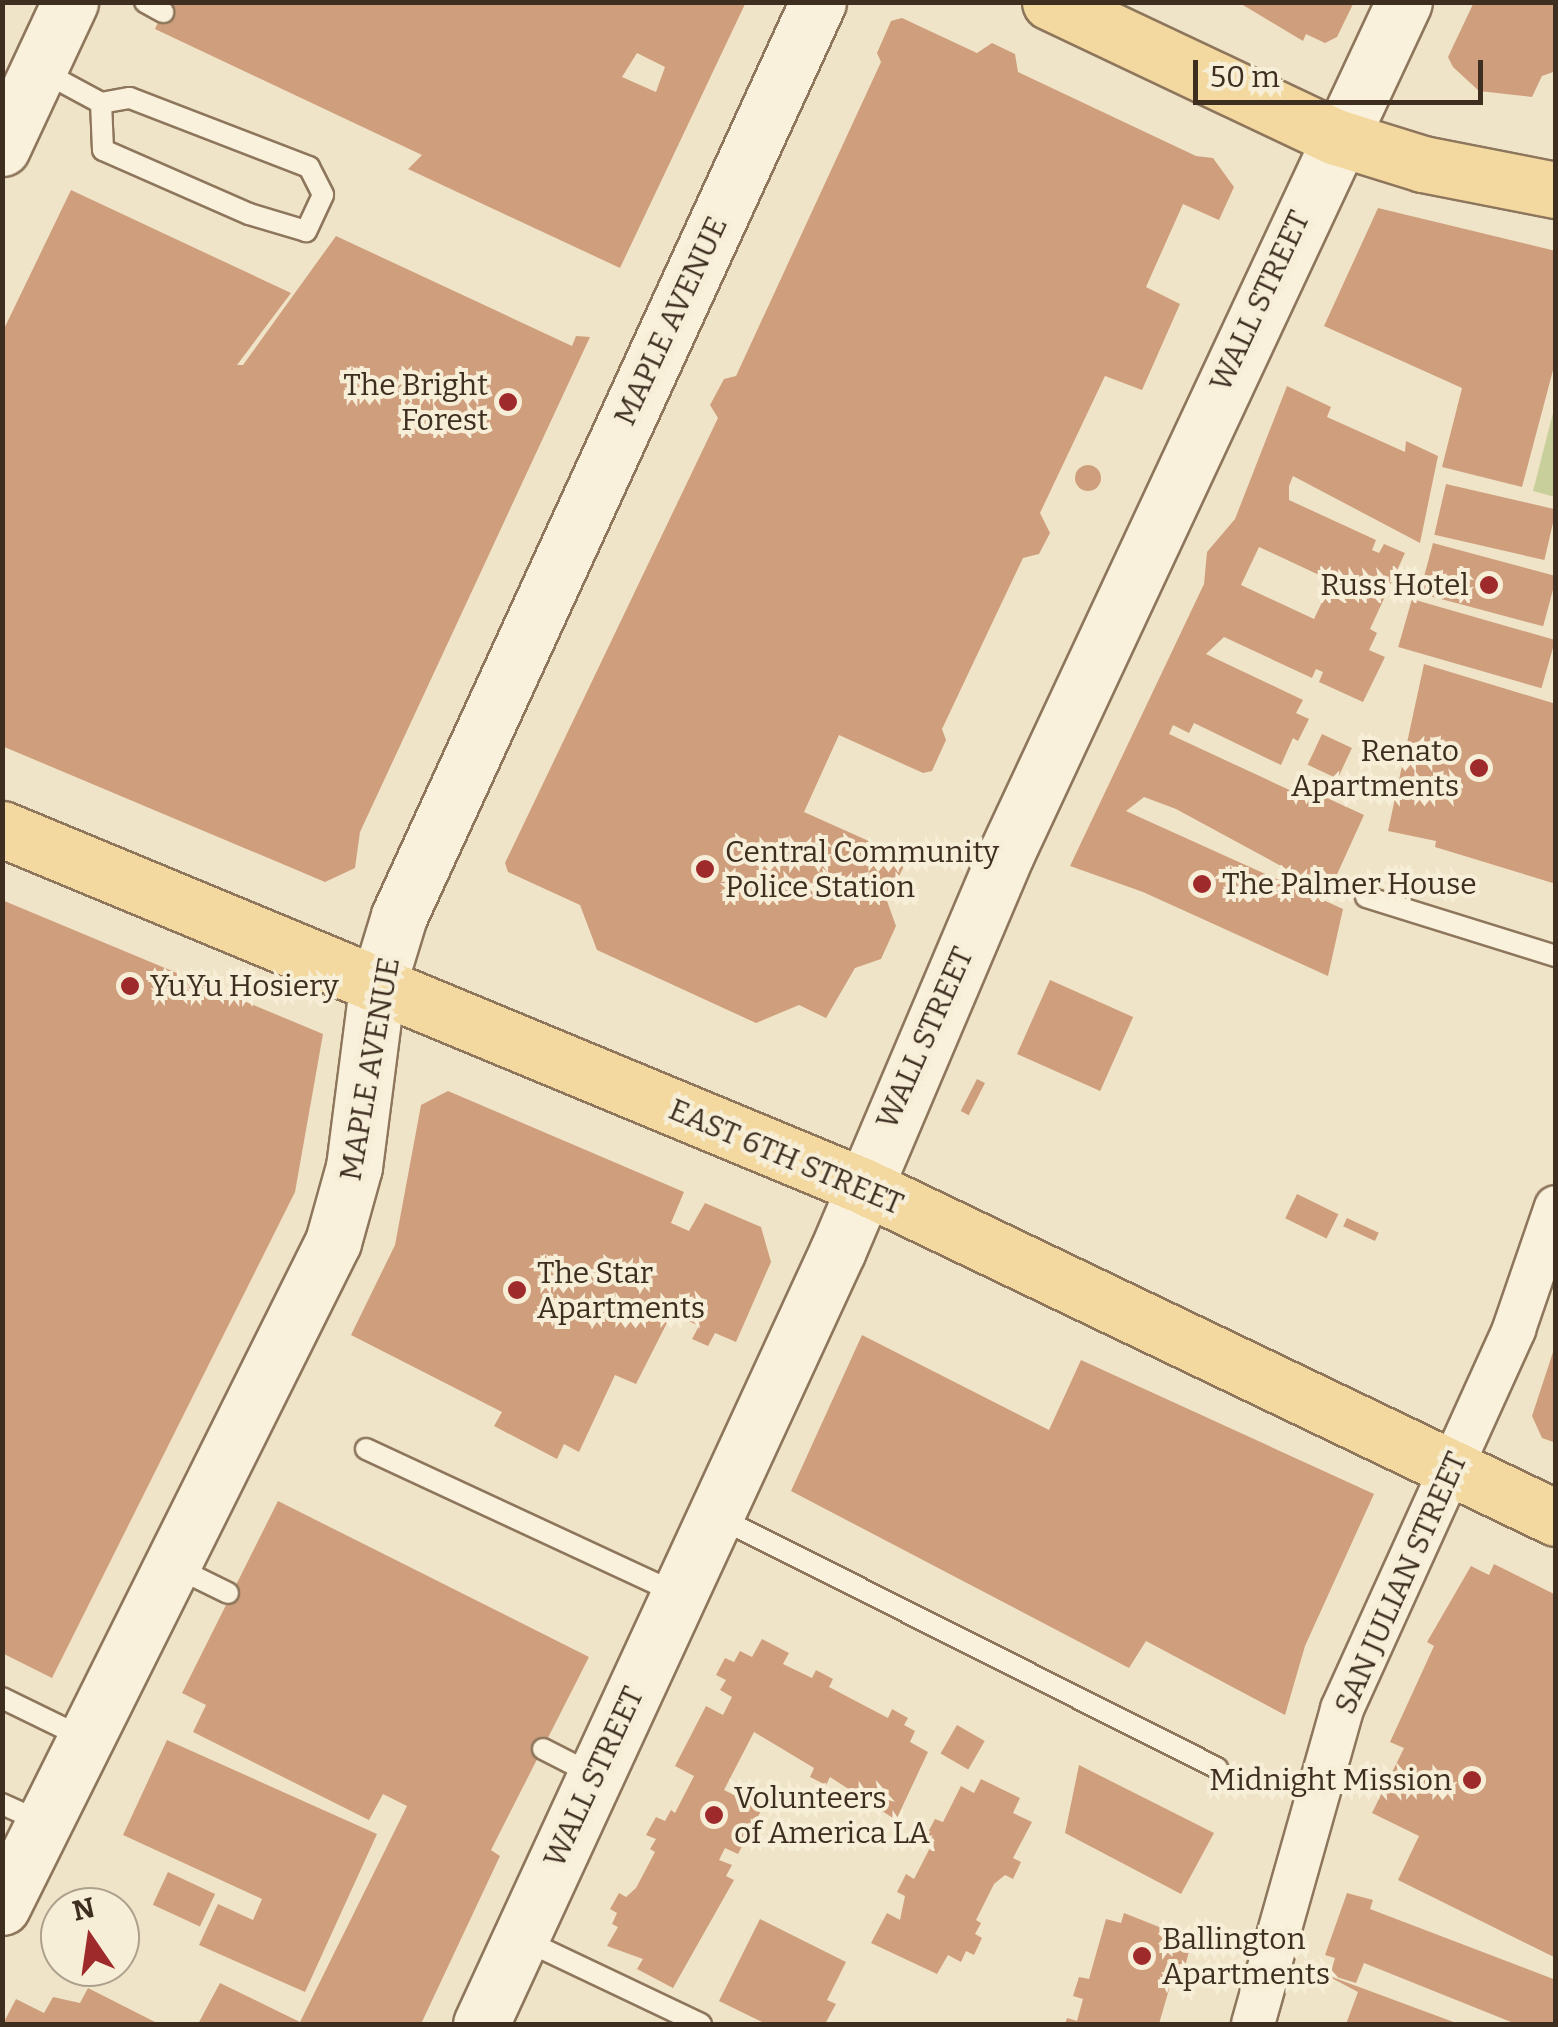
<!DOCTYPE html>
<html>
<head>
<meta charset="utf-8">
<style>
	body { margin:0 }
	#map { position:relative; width:1558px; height:2027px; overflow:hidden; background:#f0e4c8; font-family:Bitter,serif }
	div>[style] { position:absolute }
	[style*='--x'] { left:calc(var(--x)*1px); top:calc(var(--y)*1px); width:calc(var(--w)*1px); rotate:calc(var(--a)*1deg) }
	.green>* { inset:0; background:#c9cf9b }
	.building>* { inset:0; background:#cf9f7d; transform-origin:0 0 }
	.round { border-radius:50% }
	.roads { filter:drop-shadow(2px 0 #8d765c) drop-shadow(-2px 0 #8d765c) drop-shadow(0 2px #8d765c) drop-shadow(0 -2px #8d765c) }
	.lane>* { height:20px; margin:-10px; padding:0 10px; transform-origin:10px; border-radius:10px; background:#faf1dc }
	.street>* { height:42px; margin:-21px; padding:0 21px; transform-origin:21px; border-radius:21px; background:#faf1dc }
	.secondary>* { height:55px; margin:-27.5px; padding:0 27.5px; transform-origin:27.5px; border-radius:27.5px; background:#faf1dc }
	.primary>* { height:55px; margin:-27.5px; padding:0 27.5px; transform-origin:27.5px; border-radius:27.5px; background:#f3d9a0 }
	.dots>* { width:28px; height:28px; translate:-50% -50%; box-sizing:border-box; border:5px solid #f7eed8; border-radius:50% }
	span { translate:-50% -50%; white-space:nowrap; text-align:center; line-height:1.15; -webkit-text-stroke:8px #f7eed8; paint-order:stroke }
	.street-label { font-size:30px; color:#3d2e20 }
	.poi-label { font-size:30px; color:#3d2e20 }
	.right { translate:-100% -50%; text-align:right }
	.left { translate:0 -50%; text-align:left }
	.frame { position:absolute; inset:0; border:5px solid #3d2e20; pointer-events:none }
	.north { position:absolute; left:40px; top:1887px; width:100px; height:100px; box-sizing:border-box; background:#f7eed8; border:2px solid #ada18e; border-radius:50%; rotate:347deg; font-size:28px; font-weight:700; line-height:40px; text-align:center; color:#3d2e20 }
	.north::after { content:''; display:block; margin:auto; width:35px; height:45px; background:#9e2a2b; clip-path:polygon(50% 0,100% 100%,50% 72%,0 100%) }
	.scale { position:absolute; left:1193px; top:60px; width:290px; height:45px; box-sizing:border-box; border:5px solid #3d2e20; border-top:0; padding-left:12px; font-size:30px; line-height:35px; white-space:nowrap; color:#3d2e20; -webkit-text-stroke:8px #f7eed8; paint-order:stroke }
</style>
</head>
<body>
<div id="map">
	<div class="green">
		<i style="clip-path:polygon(1555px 405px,1555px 497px,1533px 491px)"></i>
	</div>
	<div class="building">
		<i style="clip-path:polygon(evenodd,167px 2px,746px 2px,620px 268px,408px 169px,422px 155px,155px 29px,167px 2px,637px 53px,665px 67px,656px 92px,622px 77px,637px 53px)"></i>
		<i style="clip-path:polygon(1238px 2px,1354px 2px,1337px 37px,1325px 43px,1306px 34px,1303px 41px)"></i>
		<i style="clip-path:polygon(1474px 2px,1556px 2px,1556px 71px,1542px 76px,1532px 97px,1479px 91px,1453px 67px,1448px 57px)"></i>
		<i style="clip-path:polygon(902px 18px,977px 53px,992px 43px,1015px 54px,1018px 72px,1196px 156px,1213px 158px,1234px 187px,1219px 220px,1183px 204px,1146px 287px,1180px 304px,1142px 390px,1105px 376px,1040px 513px,1050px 533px,1039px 554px,1023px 558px,942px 729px,946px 740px,932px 771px,923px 773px,839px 735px,804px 812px,900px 855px,904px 866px,887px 901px,896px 926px,881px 959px,855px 968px,826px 1018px,799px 1005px,756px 1023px,597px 950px,580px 905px,508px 872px,505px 863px,718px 418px,710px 405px,724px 379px,736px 376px,881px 62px,877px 53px,891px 21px)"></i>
		<i style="clip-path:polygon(71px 190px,291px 293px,237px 365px,243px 365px,336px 236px,572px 346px,576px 336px,590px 337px,360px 832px,355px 868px,325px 882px,2px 746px,2px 333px)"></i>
		<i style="clip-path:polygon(1378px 208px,1556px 251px,1556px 359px,1522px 487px,1442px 467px,1462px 388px,1324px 326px)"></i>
		<i style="clip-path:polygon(evenodd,1287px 386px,1331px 407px,1327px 417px,1405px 452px,1406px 441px,1438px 456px,1420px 543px,1293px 476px,1289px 486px,1289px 500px,1376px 540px,1372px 550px,1379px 553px,1384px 544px,1405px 553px,1370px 629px,1377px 633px,1369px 650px,1385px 657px,1363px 702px,1319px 682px,1323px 672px,1316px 669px,1312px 678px,1224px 637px,1206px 654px,1303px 700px,1296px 713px,1309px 719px,1298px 741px,1293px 738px,1281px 765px,1194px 723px,1189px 733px,1173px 725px,1169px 734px,1309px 799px,1312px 791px,1364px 815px,1329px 892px,1176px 809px,1144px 797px,1126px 811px,1343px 909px,1328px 976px,1143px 892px,1070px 866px,1204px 584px,1207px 552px,1235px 519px,1287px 386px,1259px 547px,1332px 581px,1314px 619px,1241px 585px,1259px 547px)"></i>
		<i class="round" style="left:1075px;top:465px;width:26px;height:26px"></i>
		<i style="left:1446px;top:484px;width:113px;height:52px;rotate:13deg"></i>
		<i style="left:1433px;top:543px;width:128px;height:52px;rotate:15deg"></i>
		<i style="left:1412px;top:599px;width:149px;height:50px;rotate:16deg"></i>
		<i style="clip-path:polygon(1424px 664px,1556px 704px,1556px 884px,1435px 847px,1436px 841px,1388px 831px)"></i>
		<i style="left:1322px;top:734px;width:33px;height:34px;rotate:25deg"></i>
		<i style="clip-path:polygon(2px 900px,323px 1034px,295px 1192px,52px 1678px,2px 1653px)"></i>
		<i style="left:1050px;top:980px;width:91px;height:81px;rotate:24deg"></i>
		<i style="left:977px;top:1079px;width:9px;height:36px;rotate:27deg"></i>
		<i style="clip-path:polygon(448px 1091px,684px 1192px,671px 1223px,689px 1231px,705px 1203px,761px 1227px,771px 1262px,736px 1342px,715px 1333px,708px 1346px,692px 1339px,699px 1326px,672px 1313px,636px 1384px,615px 1375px,579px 1452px,564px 1444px,557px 1459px,494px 1426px,502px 1412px,351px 1335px,395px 1245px,421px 1105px)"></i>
		<i style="left:1297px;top:1194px;width:46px;height:27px;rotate:26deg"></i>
		<i style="left:1347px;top:1218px;width:35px;height:9px;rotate:25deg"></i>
		<i style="clip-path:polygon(862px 1335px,1049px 1430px,1081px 1360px,1374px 1494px,1305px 1646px,1285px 1715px,1146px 1641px,1129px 1668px,791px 1491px)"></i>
		<i style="clip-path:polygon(1556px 1343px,1556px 1443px,1542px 1438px,1532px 1416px)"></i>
		<i style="clip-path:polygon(278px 1501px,589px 1657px,491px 1850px,500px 1856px,421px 2024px,198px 2024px,220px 1983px,300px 2022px,407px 1806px,383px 1794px,369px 1820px,193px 1732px,206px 1705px,182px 1693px)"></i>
		<i style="clip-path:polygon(1494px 1564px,1556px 1595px,1556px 1958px,1398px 1880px,1419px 1836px,1372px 1813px,1404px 1748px,1390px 1742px,1434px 1646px,1427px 1642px,1471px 1566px,1489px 1575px)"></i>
		<i style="clip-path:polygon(762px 1639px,789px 1653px,783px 1664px,812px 1678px,816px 1670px,833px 1679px,829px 1687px,888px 1718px,892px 1709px,908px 1718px,904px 1725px,915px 1731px,910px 1742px,928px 1752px,896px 1820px,830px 1777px,826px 1785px,810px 1777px,814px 1768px,754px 1732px,724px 1790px,762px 1809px,738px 1854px,725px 1848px,719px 1860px,732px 1865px,726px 1876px,734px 1880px,673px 1988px,637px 1969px,643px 1959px,607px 1946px,618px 1927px,612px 1924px,617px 1913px,610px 1909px,619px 1893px,626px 1897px,636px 1888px,655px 1852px,650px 1849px,656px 1839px,646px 1835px,656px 1817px,665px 1821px,671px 1810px,675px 1813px,694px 1776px,675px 1766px,706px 1706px,723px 1715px,732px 1697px,720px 1690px,726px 1680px,716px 1675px,725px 1658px,734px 1662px,740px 1651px,752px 1657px)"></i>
		<i style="left:957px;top:1725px;width:32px;height:33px;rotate:30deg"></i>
		<i style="clip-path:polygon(167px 1740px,377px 1834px,305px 1992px,199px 1945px,218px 1904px,253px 1920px,262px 1899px,123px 1835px)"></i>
		<i style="clip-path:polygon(1079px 1765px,1214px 1833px,1181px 1894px,1065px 1833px)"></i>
		<i style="clip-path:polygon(981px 1779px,1020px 1798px,1013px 1813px,1032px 1822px,1013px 1858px,1021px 1862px,1013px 1879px,1005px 1875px,994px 1884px,976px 1920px,981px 1923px,975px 1934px,982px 1938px,974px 1955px,966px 1951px,961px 1962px,948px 1955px,937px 1974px,871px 1943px,887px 1913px,900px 1920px,905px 1896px,897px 1892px,906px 1874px,914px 1879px,934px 1840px,926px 1836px,935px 1819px,943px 1822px,961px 1786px,974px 1793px)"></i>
		<i style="left:168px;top:1872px;width:52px;height:36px;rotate:25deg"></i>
		<i style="clip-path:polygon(1347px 1893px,1373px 1900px,1370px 1909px,1556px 1980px,1556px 2024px,1516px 2024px,1364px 1963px,1356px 1983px,1330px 1975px,1335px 1958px,1325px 1955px)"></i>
		<i style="clip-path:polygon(1124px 1913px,1192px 1940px,1183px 1974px,1174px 1972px,1159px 2024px,1065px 2024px,1067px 2018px,1077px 2021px,1083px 1999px,1073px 1996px,1079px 1977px,1089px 1979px,1106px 1919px,1121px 1923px)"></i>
		<i style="clip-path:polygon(760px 1919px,846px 1962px,827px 2000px,836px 2004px,825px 2024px,766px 2024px,719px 2001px)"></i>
		<i style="clip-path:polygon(1324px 1974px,1459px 2024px,1346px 2024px,1358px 1992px)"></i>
		<i style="clip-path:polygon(88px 1988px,159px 2024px,3px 2024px,16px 1999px,44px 2013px,53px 1997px,80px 2003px)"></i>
	</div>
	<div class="roads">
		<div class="lane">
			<i style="--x:145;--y:2;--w:21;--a:29"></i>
			<i style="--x:40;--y:70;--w:69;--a:28.4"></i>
			<i style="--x:101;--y:103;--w:29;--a:-10"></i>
			<i style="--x:130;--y:98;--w:192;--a:21.1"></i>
			<i style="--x:309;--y:167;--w:31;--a:63"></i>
			<i style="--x:323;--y:195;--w:40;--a:115"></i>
			<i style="--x:306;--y:231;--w:59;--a:-163.4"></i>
			<i style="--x:249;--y:214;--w:159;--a:-156.3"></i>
			<i style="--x:103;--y:150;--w:47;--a:-92.4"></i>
			<i style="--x:1366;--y:897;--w:199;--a:17.3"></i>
			<i style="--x:366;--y:1449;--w:342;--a:24.9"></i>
			<i style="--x:716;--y:1516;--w:561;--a:26.7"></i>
			<i style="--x:175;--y:1567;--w:59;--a:26.1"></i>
			<i style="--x:2;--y:1698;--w:93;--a:26"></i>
			<i style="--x:543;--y:1749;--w:57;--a:27"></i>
			<i style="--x:2;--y:1804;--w:44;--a:24.2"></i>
			<i style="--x:522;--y:1939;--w:198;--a:25.4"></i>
		</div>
		<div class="street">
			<i style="--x:1253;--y:2024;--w:327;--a:-74.2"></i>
			<i style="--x:1342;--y:1709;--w:417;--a:-65.6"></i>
			<i style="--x:1514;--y:1329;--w:129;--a:-71"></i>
		</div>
		<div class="secondary">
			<i style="--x:2;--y:148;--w:161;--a:-65"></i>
			<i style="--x:2;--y:1907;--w:743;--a:-63.54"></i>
			<i style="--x:333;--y:1242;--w:78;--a:-74.4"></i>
			<i style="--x:354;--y:1167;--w:180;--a:-82.7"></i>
			<i style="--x:377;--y:988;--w:75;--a:-73"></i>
			<i style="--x:399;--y:916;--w:1005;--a:-65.37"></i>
			<i style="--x:481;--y:2024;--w:852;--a:-65.24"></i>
			<i style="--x:838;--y:1250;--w:430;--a:-67"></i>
			<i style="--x:1006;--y:854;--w:940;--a:-64.96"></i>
		</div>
		<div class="primary">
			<i style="--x:1050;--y:2;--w:316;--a:25.3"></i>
			<i style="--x:1336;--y:137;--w:91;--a:17.2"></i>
			<i style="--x:1423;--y:164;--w:136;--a:11.1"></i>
			<i style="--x:2;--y:829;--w:932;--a:22.52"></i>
			<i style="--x:863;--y:1186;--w:768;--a:25.6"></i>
		</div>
	</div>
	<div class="dots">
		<i style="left:508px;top:402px;background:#9e2a2b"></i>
		<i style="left:1489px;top:585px;background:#9e2a2b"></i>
		<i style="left:1479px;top:768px;background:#9e2a2b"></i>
		<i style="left:705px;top:869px;background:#9e2a2b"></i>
		<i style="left:1202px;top:884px;background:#9e2a2b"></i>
		<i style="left:130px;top:986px;background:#9e2a2b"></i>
		<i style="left:517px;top:1290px;background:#9e2a2b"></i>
		<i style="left:1472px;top:1780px;background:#9e2a2b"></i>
		<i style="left:714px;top:1815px;background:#9e2a2b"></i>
		<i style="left:1142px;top:1956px;background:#9e2a2b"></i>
	</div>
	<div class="street-label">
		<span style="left:1260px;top:301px;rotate:-65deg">WALL STREET</span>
		<span style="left:671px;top:321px;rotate:-65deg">MAPLE AVENUE</span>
		<span style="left:925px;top:1038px;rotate:-66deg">WALL STREET</span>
		<span style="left:370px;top:1069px;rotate:-80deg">MAPLE AVENUE</span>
		<span style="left:786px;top:1157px;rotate:23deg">EAST 6TH STREET</span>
		<span style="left:1401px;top:1583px;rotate:-66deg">SAN JULIAN STREET</span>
		<span style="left:594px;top:1777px;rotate:-65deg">WALL STREET</span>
	</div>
	<div class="poi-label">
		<span class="right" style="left:488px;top:402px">The Bright<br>Forest</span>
		<span class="right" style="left:1469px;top:585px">Russ Hotel</span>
		<span class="right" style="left:1459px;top:768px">Renato<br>Apartments</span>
		<span class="left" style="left:725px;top:869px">Central Community<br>Police Station</span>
		<span class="left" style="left:1222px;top:884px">The Palmer House</span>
		<span class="left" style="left:150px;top:986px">YuYu Hosiery</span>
		<span class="left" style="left:537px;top:1290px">The Star<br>Apartments</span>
		<span class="right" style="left:1452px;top:1780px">Midnight Mission</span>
		<span class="left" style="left:734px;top:1815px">Volunteers<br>of America LA</span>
		<span class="left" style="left:1162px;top:1956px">Ballington<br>Apartments</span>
	</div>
	<div class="frame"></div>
	<div class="north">N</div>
	<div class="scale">50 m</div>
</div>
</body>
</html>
